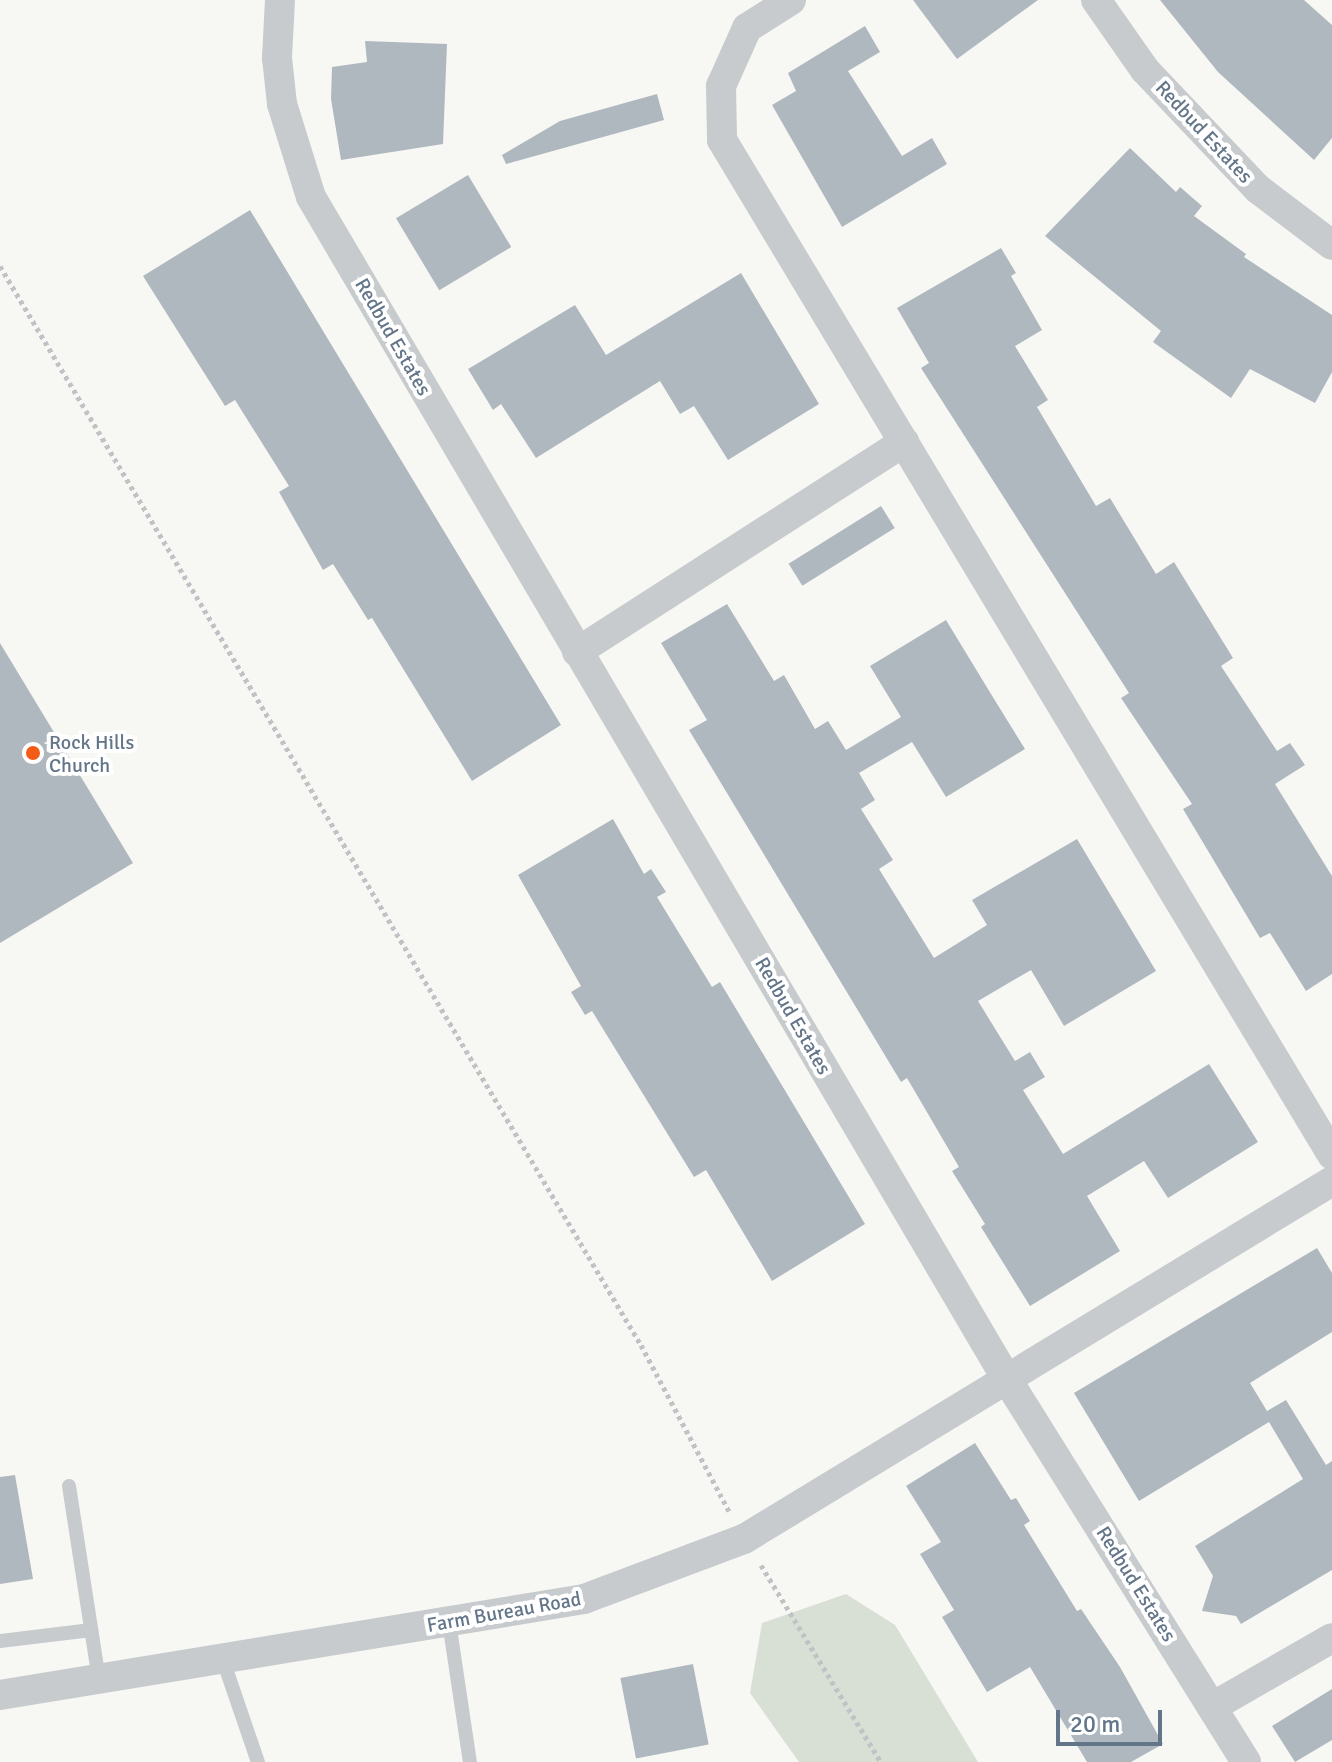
<!DOCTYPE html>
<html>
<head>
<meta charset="utf-8">
<style>
	body { margin:0 }
	#map { position:relative; width:1332px; height:1762px; overflow:hidden; background:#f7f8f4; font-family:Signika,sans-serif }
	div>[style] { position:absolute }
	[style*='--x'] { left:calc(var(--x)*1px); top:calc(var(--y)*1px); width:calc(var(--w)*1px); rotate:calc(var(--a)*1deg) }
	.green>* { inset:0; background:#d8e0d5 }
	.building>* { inset:0; background:#b0b8bf; transform-origin:0 0 }
	.path>* { height:5px; margin-top:-2.5px; transform-origin:0; background:repeating-linear-gradient(90deg,#c0c2c5 0 4px,transparent 0 8px) }
	.lane>* { height:14px; margin:-7px; padding:0 7px; transform-origin:7px; border-radius:7px; background:#c7cbce }
	.street>* { height:30px; margin:-15px; padding:0 15px; transform-origin:15px; border-radius:15px; background:#c7cbce }
	.dots>* { width:22px; height:22px; translate:-50% -50%; box-sizing:border-box; border:4px solid #fff; border-radius:50% }
	span { translate:-50% -50%; white-space:nowrap; text-align:center; line-height:1.15; -webkit-text-stroke:8px #fff; paint-order:stroke }
	.street-label { font-size:20px; color:#637588 }
	.poi-label { font-size:20px; color:#637588 }
	.left { translate:0 -50%; text-align:left }
	.scale { position:absolute; left:1056px; top:1710px; width:106px; height:36px; box-sizing:border-box; border:4px solid #637588; border-top:0; padding-left:10px; font-size:24px; line-height:28px; white-space:nowrap; color:#637588; -webkit-text-stroke:6px #fff; paint-order:stroke }
</style>
</head>
<body>
<div id="map">
	<div class="green">
		<i style="clip-path:polygon(846px 1594px,895px 1625px,978px 1762px,799px 1762px,750px 1693px,762px 1623px)"></i>
	</div>
	<div class="building">
		<i style="clip-path:polygon(913px 0,1038px 0,957px 59px)"></i>
		<i style="clip-path:polygon(1160px 0,1304px 0,1332px 25px,1332px 138px,1314px 160px,1218px 72px)"></i>
		<i style="clip-path:polygon(865px 26px,880px 52px,848px 71px,902px 156px,932px 138px,947px 164px,842px 227px,772px 105px,796px 91px,788px 73px)"></i>
		<i style="clip-path:polygon(365px 41px,447px 44px,443px 144px,341px 160px,331px 99px,332px 67px,367px 62px)"></i>
		<i style="clip-path:polygon(657px 94px,664px 120px,506px 164px,502px 155px,560px 121px)"></i>
		<i style="clip-path:polygon(1130px 148px,1176px 192px,1180px 187px,1202px 206px,1194px 216px,1246px 254px,1244px 257px,1332px 315px,1332px 372px,1315px 403px,1250px 369px,1231px 398px,1153px 342px,1161px 331px,1045px 236px)"></i>
		<i style="left:468px;top:175px;width:84px;height:84px;rotate:59deg"></i>
		<i style="clip-path:polygon(250px 210px,561px 725px,472px 781px,372px 618px,368px 620px,333px 564px,323px 570px,279px 492px,289px 486px,235px 400px,225px 406px,143px 276px)"></i>
		<i style="clip-path:polygon(1001px 248px,1016px 273px,1011px 276px,1042px 330px,1015px 346px,1048px 400px,1037px 407px,1096px 506px,1110px 498px,1156px 574px,1174px 562px,1233px 658px,1221px 666px,1277px 751px,1290px 743px,1305px 765px,1275px 784px,1332px 876px,1332px 974px,1306px 991px,1270px 933px,1260px 938px,1183px 809px,1192px 804px,1121px 698px,1129px 693px,921px 368px,929px 363px,897px 308px)"></i>
		<i style="clip-path:polygon(741px 273px,819px 404px,728px 460px,694px 406px,680px 414px,660px 381px,536px 458px,501px 404px,493px 410px,468px 369px,575px 305px,606px 355px)"></i>
		<i style="left:881px;top:506px;width:26px;height:109px;rotate:58deg"></i>
		<i style="clip-path:polygon(727px 604px,774px 681px,784px 675px,815px 729px,828px 721px,846px 750px,901px 717px,870px 666px,946px 620px,991px 694px,1025px 749px,946px 797px,912px 742px,859px 773px,875px 800px,861px 809px,893px 860px,879px 869px,934px 958px,987px 925px,972px 900px,1077px 839px,1156px 971px,1064px 1026px,1031px 970px,978px 1001px,1015px 1061px,1030px 1052px,1045px 1077px,1023px 1090px,1063px 1154px,1209px 1064px,1258px 1142px,1168px 1198px,1144px 1161px,1087px 1196px,1120px 1251px,1030px 1306px,981px 1227px,985px 1224px,952px 1171px,959px 1167px,907px 1078px,901px 1082px,689px 730px,707px 720px,661px 643px)"></i>
		<i style="clip-path:polygon(0 643px,133px 863px,0 943px)"></i>
		<i style="clip-path:polygon(613px 819px,644px 874px,651px 869px,666px 892px,657px 897px,712px 987px,720px 982px,865px 1224px,772px 1281px,706px 1170px,694px 1177px,592px 1011px,585px 1015px,571px 992px,581px 986px,518px 875px)"></i>
		<i style="clip-path:polygon(1317px 1248px,1332px 1273px,1332px 1332px,1250px 1383px,1267px 1411px,1286px 1400px,1326px 1465px,1332px 1461px,1332px 1570px,1241px 1624px,1236px 1616px,1202px 1611px,1213px 1576px,1195px 1546px,1303px 1479px,1269px 1422px,1139px 1501px,1074px 1393px)"></i>
		<i style="clip-path:polygon(975px 1443px,1011px 1500px,1016px 1498px,1030px 1521px,1024px 1525px,1077px 1611px,1081px 1609px,1120px 1667px,1163px 1744px,1131px 1762px,1087px 1762px,1030px 1667px,987px 1692px,942px 1617px,954px 1610px,920px 1554px,941px 1542px,906px 1486px)"></i>
		<i style="clip-path:polygon(15px 1475px,33px 1579px,0 1584px,0 1477px)"></i>
		<i style="left:693px;top:1664px;width:82px;height:74px;rotate:79deg"></i>
		<i style="clip-path:polygon(1332px 1689px,1332px 1740px,1295px 1762px,1272px 1726px)"></i>
	</div>
	<div class="path">
		<i style="--x:0;--y:266;--w:1255;--a:59.29"></i>
		<i style="--x:641;--y:1345;--w:188;--a:62.1"></i>
		<i style="--x:761;--y:1565;--w:231;--a:58.7"></i>
	</div>
	<div class="lane">
		<i style="--x:69;--y:1486;--w:195;--a:81.2"></i>
		<i style="--x:449;--y:1622;--w:142;--a:81.5"></i>
		<i style="--x:0;--y:1641;--w:92;--a:-6.9"></i>
		<i style="--x:223;--y:1660;--w:108;--a:71.1"></i>
	</div>
	<div class="street">
		<i style="--x:280;--y:0;--w:58;--a:93"></i>
		<i style="--x:277;--y:58;--w:46;--a:83.8"></i>
		<i style="--x:282;--y:104;--w:97;--a:72.7"></i>
		<i style="--x:311;--y:197;--w:1374;--a:59.52"></i>
		<i style="--x:1008;--y:1381;--w:449;--a:58"></i>
		<i style="--x:791;--y:0;--w:52;--a:147.5"></i>
		<i style="--x:747;--y:28;--w:64;--a:114.1"></i>
		<i style="--x:721;--y:86;--w:54;--a:88.9"></i>
		<i style="--x:722;--y:140;--w:1184;--a:58.99"></i>
		<i style="--x:1096;--y:0;--w:85;--a:55"></i>
		<i style="--x:1145;--y:70;--w:164;--a:46.5"></i>
		<i style="--x:1258;--y:189;--w:93;--a:37.1"></i>
		<i style="--x:577;--y:652;--w:389;--a:-32.7"></i>
		<i style="--x:0;--y:1695;--w:592;--a:-9.33"></i>
		<i style="--x:584;--y:1599;--w:171;--a:-20.6"></i>
		<i style="--x:744;--y:1539;--w:688;--a:-31.33"></i>
		<i style="--x:1212;--y:1707;--w:138;--a:-29.9"></i>
	</div>
	<div class="dots">
		<i style="left:33px;top:753px;background:#f45b17"></i>
	</div>
	<div class="street-label">
		<span style="left:1204px;top:132px;rotate:47deg">Redbud Estates</span>
		<span style="left:393px;top:337px;rotate:60deg">Redbud Estates</span>
		<span style="left:793px;top:1016px;rotate:60deg">Redbud Estates</span>
		<span style="left:1136px;top:1584px;rotate:58deg">Redbud Estates</span>
		<span style="left:504px;top:1612px;rotate:-10deg">Farm Bureau Road</span>
	</div>
	<div class="poi-label">
		<span class="left" style="left:49px;top:754px">Rock Hills<br>Church</span>
	</div>
	<div class="scale">20 m</div>
</div>
</body>
</html>
